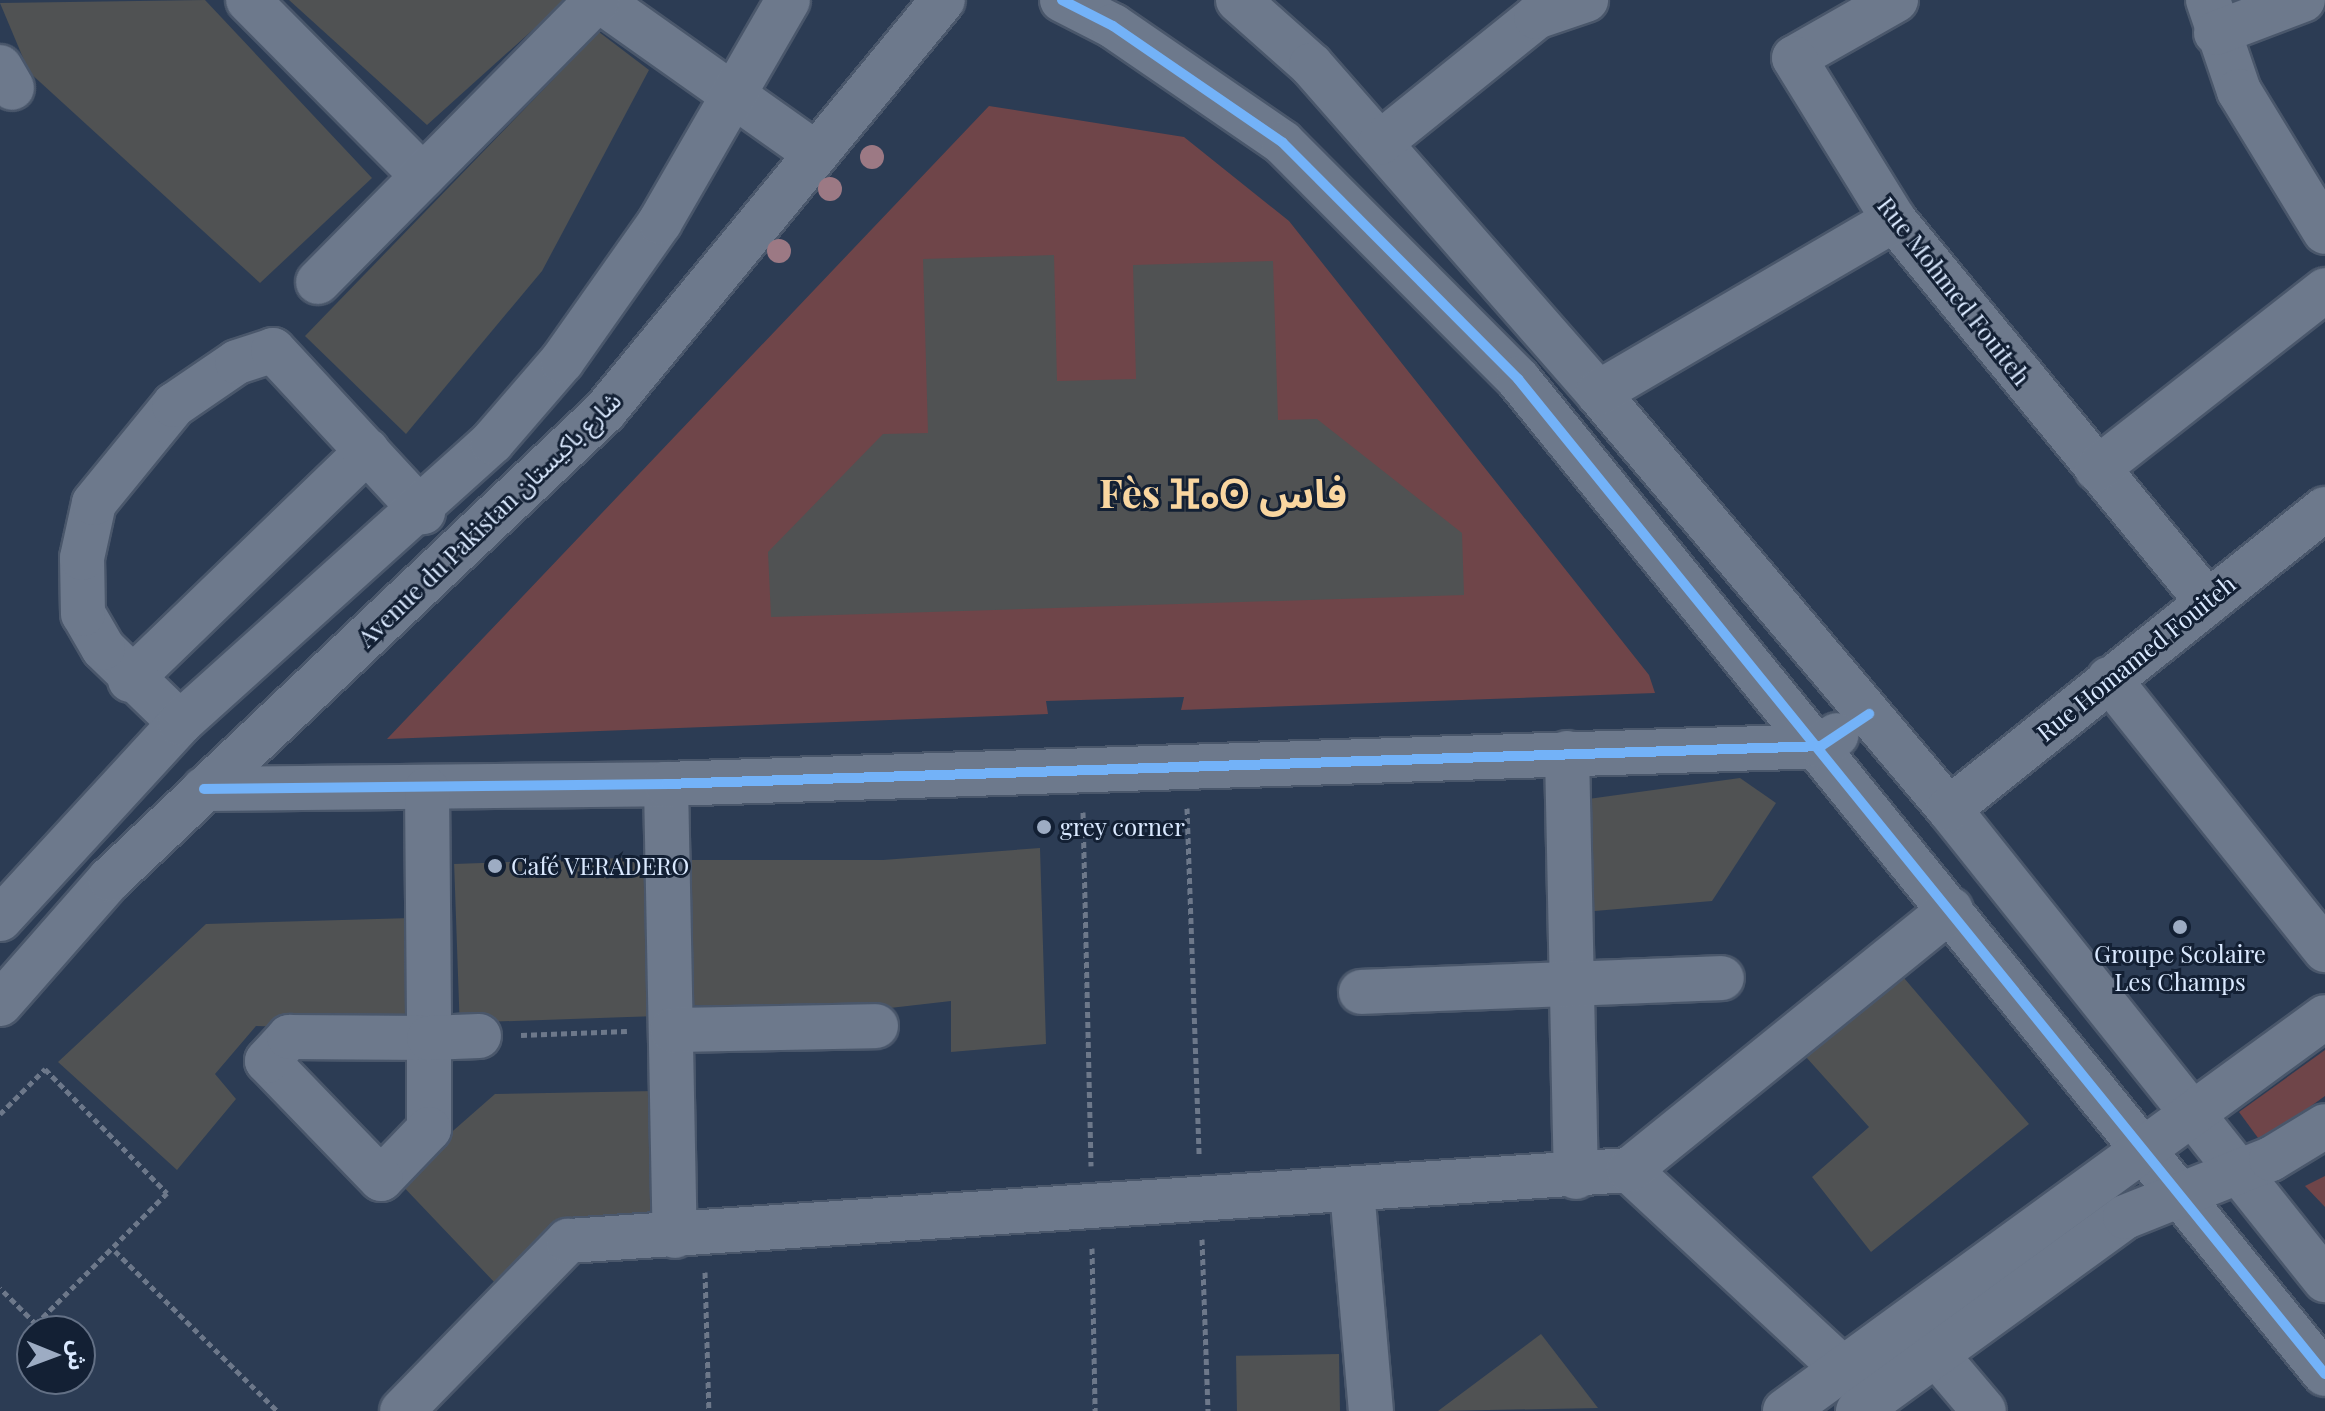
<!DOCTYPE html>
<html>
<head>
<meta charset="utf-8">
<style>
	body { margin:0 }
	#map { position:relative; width:2325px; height:1411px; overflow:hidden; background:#2c3c54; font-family:"Playfair Display","Noto Sans Arabic","Noto Sans Tifinagh",serif }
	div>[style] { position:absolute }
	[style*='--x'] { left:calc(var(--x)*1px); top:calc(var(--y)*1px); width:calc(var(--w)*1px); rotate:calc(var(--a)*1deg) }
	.green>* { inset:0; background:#6f4549 }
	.building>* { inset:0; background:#505253; transform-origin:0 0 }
	.path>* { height:5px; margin-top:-2.5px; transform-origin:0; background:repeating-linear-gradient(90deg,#6d788a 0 6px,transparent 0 10px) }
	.roads { filter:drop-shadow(2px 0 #4a576b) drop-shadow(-2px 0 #4a576b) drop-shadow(0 2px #4a576b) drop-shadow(0 -2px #4a576b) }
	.minor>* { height:44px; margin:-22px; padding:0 22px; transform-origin:22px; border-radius:22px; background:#6d798c }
	.cycleway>* { height:10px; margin:-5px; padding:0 5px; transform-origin:5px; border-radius:5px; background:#73b2f8 }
	.trees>* { width:24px; height:24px; margin:-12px; border-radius:50%; background:#9c7984 }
	.dots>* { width:22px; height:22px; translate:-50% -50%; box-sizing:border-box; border:4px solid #132034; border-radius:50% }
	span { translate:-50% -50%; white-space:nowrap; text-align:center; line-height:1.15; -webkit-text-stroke:6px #132034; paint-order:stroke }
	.street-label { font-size:24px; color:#dae9ff }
	.poi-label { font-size:24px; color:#dae9ff }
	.left { translate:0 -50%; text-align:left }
	.town-label { font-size:40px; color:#f9d6a0; font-weight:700 }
	.north { position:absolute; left:16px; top:1315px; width:80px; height:80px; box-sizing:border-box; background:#132034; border:2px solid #637085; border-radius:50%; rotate:91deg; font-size:22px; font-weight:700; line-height:32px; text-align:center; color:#dae9ff }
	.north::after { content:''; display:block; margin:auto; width:28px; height:36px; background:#9dacc3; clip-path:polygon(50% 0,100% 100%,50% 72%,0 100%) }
</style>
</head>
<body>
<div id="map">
	<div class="green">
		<i style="clip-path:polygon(989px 106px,1184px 137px,1289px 221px,1649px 675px,1655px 693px,1181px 710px,1184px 697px,1046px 701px,1048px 714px,387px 739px)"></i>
		<i style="clip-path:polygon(2325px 1050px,2325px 1096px,2261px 1142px,2239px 1112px)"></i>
		<i style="clip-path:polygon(2325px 1176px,2325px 1207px,2305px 1186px)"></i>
	</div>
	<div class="building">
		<i style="clip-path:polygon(205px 0,372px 178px,260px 283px,29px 72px,0 3px)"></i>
		<i style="clip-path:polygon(289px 0,566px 0,427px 125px)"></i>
		<i style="clip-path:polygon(599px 32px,649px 70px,542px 271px,406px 434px,305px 336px)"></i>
		<i style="clip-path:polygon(1054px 255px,1057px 381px,1136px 379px,1133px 265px,1273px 261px,1278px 420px,1317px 419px,1462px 533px,1464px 595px,771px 617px,768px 552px,883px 434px,928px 433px,923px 259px)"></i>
		<i style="clip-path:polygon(1740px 778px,1776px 803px,1712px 901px,1583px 912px,1581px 800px)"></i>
		<i style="clip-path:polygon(1040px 848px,1046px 1044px,951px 1052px,951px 1001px,890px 1008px,693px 1005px,690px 860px,883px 860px)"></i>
		<i style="left:653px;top:857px;width:159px;height:199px;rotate:88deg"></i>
		<i style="clip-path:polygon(412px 918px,416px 1031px,256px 1026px,215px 1074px,236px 1099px,177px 1170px,58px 1062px,206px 924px)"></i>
		<i style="clip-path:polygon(1904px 978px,2029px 1124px,1871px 1252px,1812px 1177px,1869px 1127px,1806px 1057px)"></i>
		<i style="clip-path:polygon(655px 1091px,662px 1210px,575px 1224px,496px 1284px,397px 1180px,495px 1094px)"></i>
		<i style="clip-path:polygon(1541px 1334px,1598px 1408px,1438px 1411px)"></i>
		<i style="left:1339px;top:1354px;width:57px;height:103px;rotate:89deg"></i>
	</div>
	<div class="path">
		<i style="--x:1187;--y:808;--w:349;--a:88"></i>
		<i style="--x:1083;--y:812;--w:354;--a:88.7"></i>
		<i style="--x:521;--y:1035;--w:106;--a:-2.2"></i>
		<i style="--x:0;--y:1114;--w:64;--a:-45"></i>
		<i style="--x:45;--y:1069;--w:174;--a:45.5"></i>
		<i style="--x:167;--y:1193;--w:185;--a:135"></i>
		<i style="--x:36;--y:1324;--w:51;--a:-135"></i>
		<i style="--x:1202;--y:1239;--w:172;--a:88"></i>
		<i style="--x:1092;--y:1248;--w:163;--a:88.9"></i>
		<i style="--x:115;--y:1251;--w:228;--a:44.6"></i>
		<i style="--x:705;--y:1272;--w:139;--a:88.4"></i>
	</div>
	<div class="roads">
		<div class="minor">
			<i style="--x:248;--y:0;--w:248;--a:45.2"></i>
			<i style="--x:599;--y:0;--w:263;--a:35.3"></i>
			<i style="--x:1062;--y:0;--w:57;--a:27"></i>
			<i style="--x:1113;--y:26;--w:206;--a:34.5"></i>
			<i style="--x:1283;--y:143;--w:333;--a:45.1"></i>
			<i style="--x:1518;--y:379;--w:1281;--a:50.96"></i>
			<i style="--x:1238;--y:0;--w:98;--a:41.7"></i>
			<i style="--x:1311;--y:65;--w:436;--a:48.8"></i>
			<i style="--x:1598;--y:393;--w:544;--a:49.84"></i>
			<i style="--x:1949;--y:809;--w:603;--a:51.4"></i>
			<i style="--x:1896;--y:0;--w:117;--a:150.4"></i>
			<i style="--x:1794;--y:58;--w:190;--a:58.3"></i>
			<i style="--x:1894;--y:220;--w:493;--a:50.6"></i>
			<i style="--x:2208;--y:0;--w:96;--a:71.2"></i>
			<i style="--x:2239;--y:91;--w:165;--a:58.6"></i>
			<i style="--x:2216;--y:33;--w:93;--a:-20.8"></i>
			<i style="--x:0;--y:67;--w:24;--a:60"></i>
			<i style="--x:1380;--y:143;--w:201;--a:-38.9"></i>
			<i style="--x:1536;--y:17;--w:53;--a:-18.8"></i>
			<i style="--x:318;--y:282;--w:397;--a:-45.3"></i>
			<i style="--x:1598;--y:393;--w:343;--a:-30.3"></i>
			<i style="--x:2097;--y:469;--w:290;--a:-38.1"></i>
			<i style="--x:2109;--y:679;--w:347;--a:51.4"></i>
			<i style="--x:130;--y:680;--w:330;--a:-44"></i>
			<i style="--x:180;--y:723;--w:107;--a:-135.8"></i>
			<i style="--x:103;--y:648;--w:39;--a:-120"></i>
			<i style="--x:83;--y:614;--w:56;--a:-91"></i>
			<i style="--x:82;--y:558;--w:56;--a:-77.7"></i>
			<i style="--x:94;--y:503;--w:127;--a:-50.8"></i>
			<i style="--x:174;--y:405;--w:76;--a:-34.3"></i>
			<i style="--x:237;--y:362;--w:38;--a:-18"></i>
			<i style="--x:273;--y:350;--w:221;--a:47.2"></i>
			<i style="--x:1567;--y:753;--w:424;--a:88.8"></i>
			<i style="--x:666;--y:784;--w:452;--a:88.9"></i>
			<i style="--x:204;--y:789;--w:462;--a:-0.6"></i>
			<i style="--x:666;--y:784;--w:1156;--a:-1.88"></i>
			<i style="--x:1821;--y:746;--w:19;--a:-35"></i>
			<i style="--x:427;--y:789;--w:249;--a:89.5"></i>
			<i style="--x:429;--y:1038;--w:91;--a:90"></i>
			<i style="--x:429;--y:1129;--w:69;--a:133.8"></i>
			<i style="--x:381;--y:1179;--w:164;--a:-134"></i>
			<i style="--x:267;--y:1061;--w:33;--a:-47"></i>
			<i style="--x:289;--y:1037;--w:140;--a:0.4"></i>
			<i style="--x:429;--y:1038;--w:50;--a:-2.3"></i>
			<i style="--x:1949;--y:809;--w:481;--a:-38.6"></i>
			<i style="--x:0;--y:919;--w:266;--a:-47.4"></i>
			<i style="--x:180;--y:723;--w:420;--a:-42"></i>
			<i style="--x:492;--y:442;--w:107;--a:-49.2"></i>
			<i style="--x:562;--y:361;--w:170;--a:-54.8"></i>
			<i style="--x:660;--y:222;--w:256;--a:-60"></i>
			<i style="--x:1361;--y:992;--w:361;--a:-2.2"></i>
			<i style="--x:0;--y:1004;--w:167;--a:-48.7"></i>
			<i style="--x:110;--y:879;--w:681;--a:-43.39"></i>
			<i style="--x:605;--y:411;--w:532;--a:-50.57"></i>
			<i style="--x:672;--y:1030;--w:204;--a:-1.1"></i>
			<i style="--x:1629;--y:1170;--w:289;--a:42.9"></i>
			<i style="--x:1352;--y:1190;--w:222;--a:85.1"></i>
			<i style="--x:1934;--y:1352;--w:77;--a:49.7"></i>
			<i style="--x:402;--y:1411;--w:238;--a:-45.7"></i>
			<i style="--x:568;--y:1241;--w:1063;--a:-3.83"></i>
			<i style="--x:1629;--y:1170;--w:414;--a:-39"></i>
			<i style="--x:1785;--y:1411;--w:668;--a:-36.12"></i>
			<i style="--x:1858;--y:1411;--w:330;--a:-36"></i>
			<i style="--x:2125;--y:1217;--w:157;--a:-21.7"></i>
			<i style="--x:2271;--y:1159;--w:63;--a:-31.4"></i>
		</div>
	</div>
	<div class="cycleway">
		<i style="--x:1062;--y:0;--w:57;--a:27"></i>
		<i style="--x:1113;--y:26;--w:206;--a:34.5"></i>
		<i style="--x:1283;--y:143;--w:333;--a:45.1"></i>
		<i style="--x:1518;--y:379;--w:1281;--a:50.96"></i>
		<i style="--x:204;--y:789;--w:462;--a:-0.6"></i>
		<i style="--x:666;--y:784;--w:1156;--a:-1.88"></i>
		<i style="--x:1821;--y:746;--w:58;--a:-33.7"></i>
	</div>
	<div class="trees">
		<i style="left:872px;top:157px"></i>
		<i style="left:830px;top:189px"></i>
		<i style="left:779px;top:251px"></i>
	</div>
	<div class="dots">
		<i style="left:1044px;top:827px;background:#9dacc3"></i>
		<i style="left:495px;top:866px;background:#9dacc3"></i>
		<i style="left:2180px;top:927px;background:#9dacc3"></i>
	</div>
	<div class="street-label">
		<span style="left:1954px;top:291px;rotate:52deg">Rue Mohmed Fouiteh</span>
		<span style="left:489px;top:519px;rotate:-44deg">Avenue du Pakistan شارع باكيستان</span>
		<span style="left:2136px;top:658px;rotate:-39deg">Rue Homamed Fouiteh</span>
	</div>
	<div class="poi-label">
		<span class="left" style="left:1060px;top:827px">grey corner</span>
		<span class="left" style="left:511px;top:866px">Café VERADERO</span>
		<span style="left:2180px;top:968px">Groupe Scolaire<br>Les Champs</span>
	</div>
	<div class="town-label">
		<span style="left:1223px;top:492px">Fès ⴼⴰⵙ فاس</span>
	</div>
	<div class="north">ش</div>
</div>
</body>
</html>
